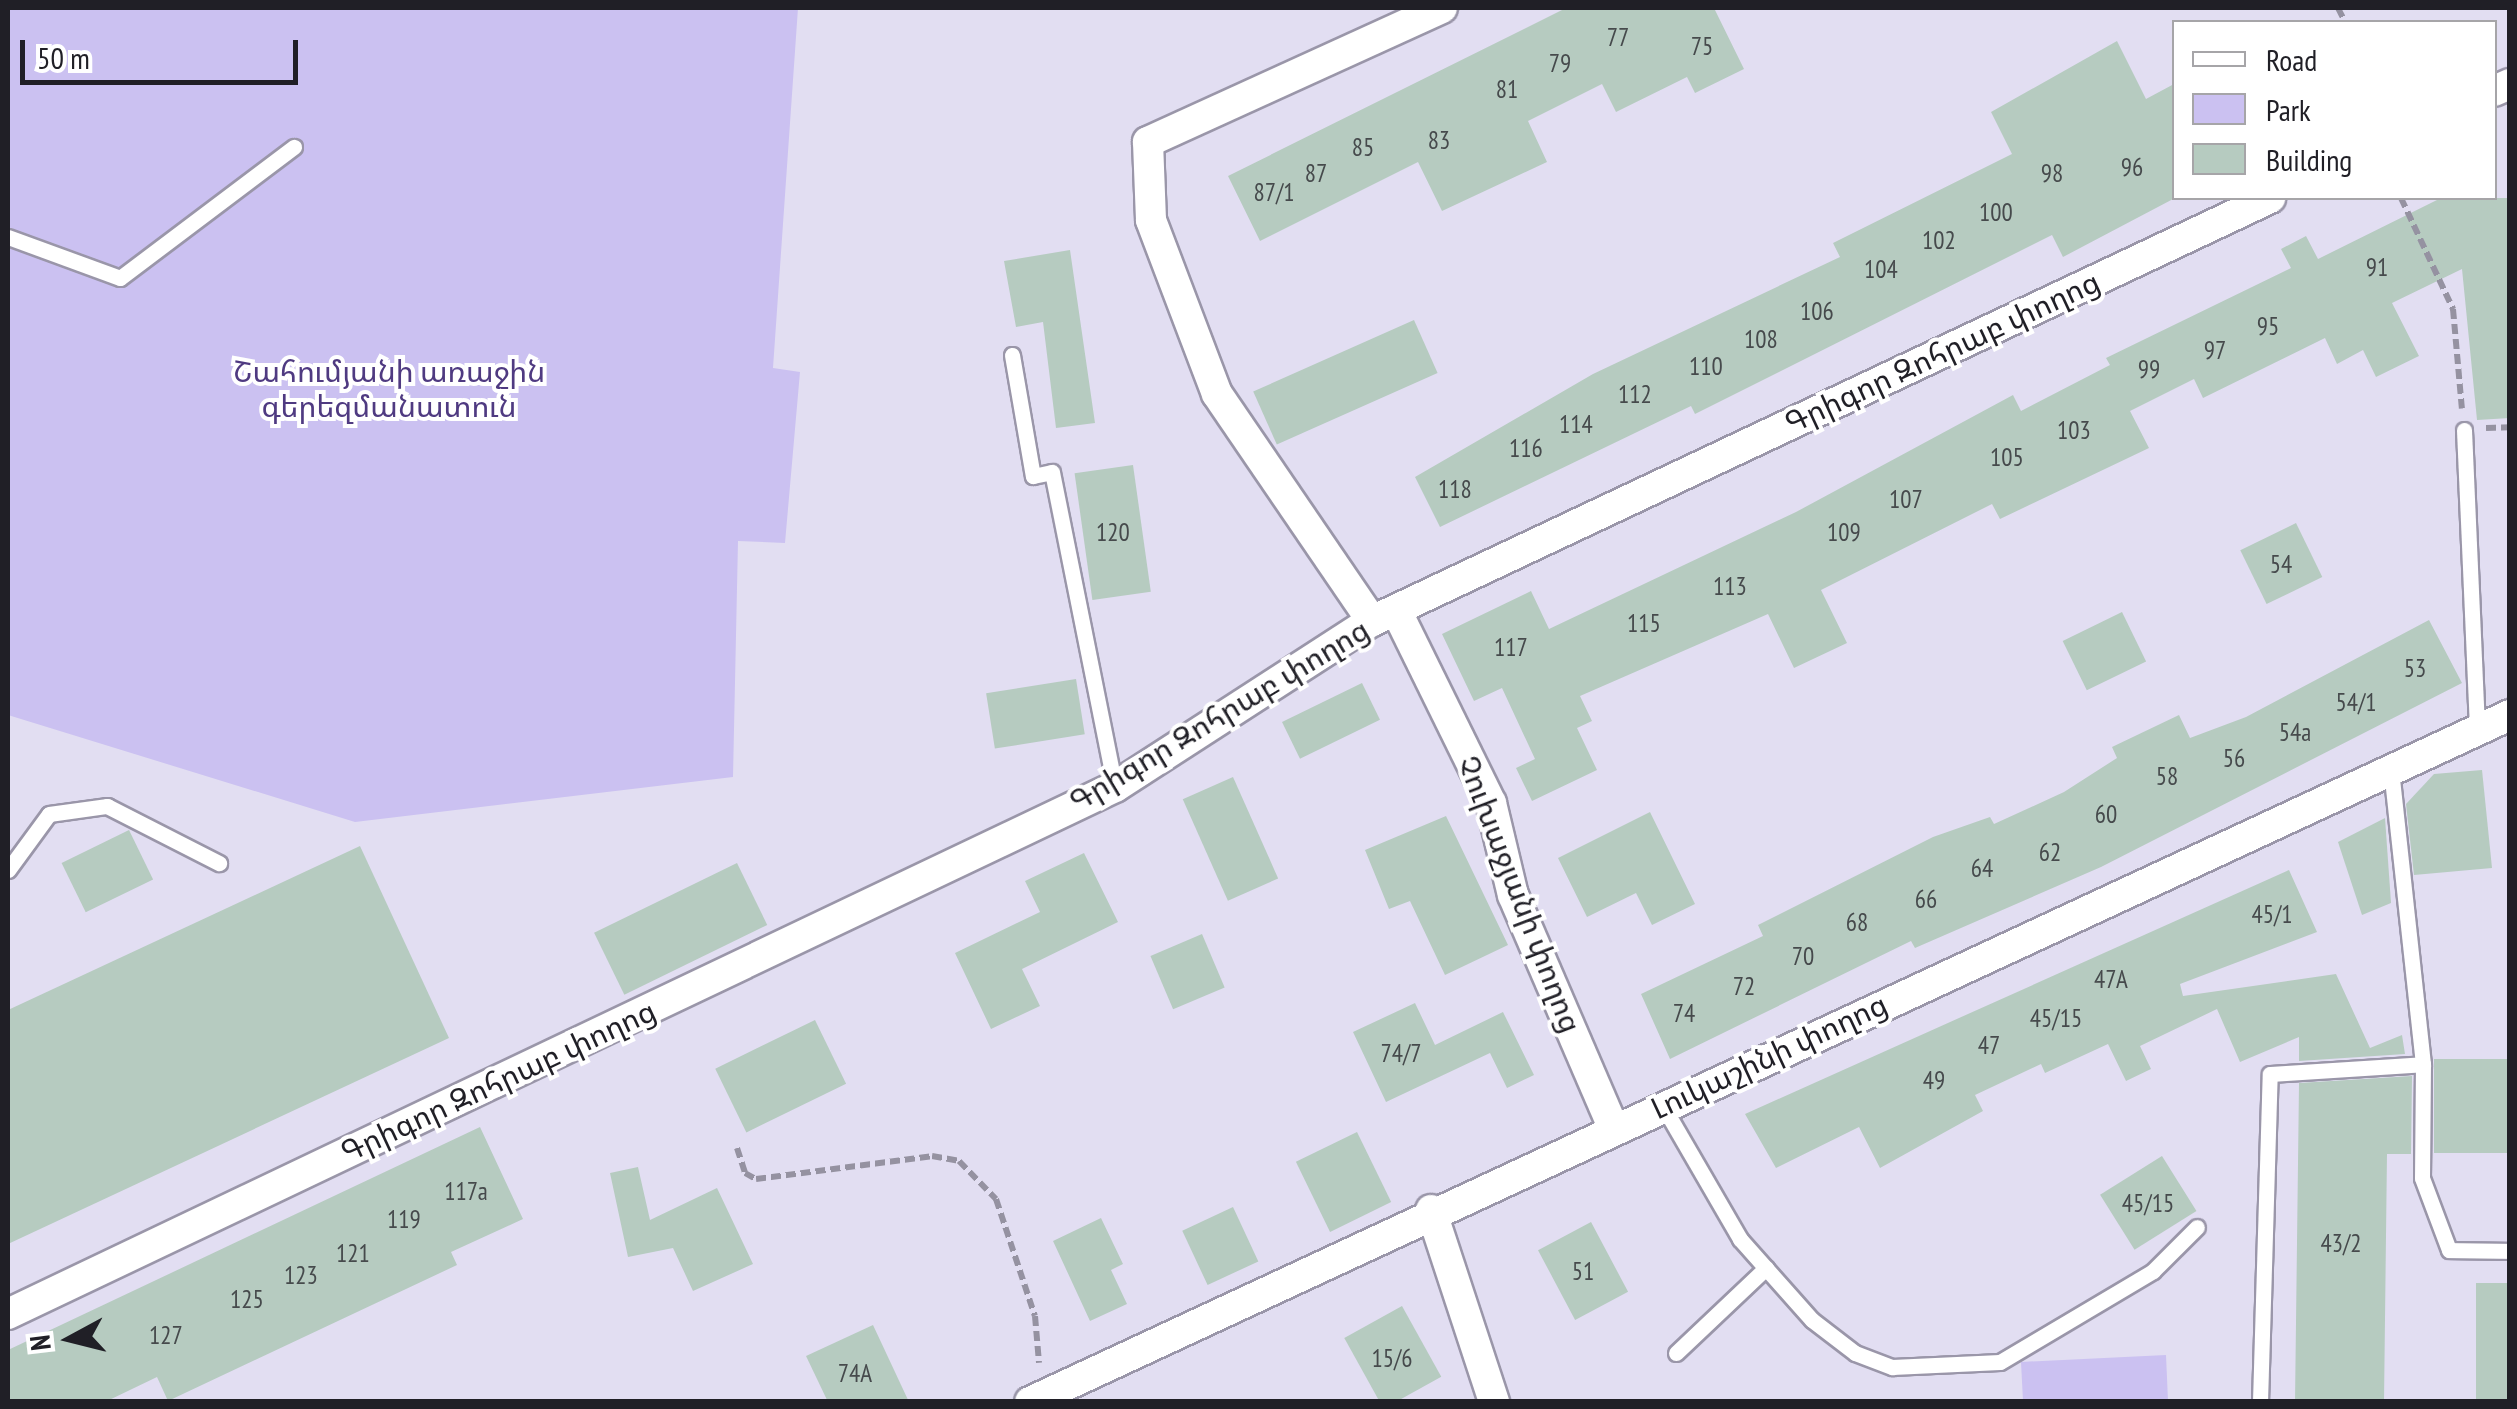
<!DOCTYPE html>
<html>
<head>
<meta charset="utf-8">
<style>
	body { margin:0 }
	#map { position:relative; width:2517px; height:1409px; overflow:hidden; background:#e2def2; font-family:"PT Sans Narrow","Noto Sans Armenian",sans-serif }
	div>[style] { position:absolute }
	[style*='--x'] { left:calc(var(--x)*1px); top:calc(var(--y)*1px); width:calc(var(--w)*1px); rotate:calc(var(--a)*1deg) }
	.green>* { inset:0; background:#cbc1f1 }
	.building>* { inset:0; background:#b6cbc0; transform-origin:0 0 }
	.path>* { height:6px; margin-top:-3px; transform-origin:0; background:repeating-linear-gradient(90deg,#9592a1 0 10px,transparent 0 15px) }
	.roads { filter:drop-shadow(2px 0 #9a96a9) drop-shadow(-2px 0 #9a96a9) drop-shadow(0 2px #9a96a9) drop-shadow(0 -2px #9a96a9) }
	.service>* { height:15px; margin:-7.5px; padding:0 7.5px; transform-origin:7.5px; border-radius:7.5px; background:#fff }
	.minor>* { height:30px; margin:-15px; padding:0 15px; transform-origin:15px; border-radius:15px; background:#fff }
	span { translate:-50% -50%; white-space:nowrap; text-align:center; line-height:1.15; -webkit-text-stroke:8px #fff; paint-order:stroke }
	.number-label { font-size:25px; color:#464a4c }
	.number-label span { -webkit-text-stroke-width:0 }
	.street-label { font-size:30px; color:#201f26 }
	.park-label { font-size:30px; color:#4f3a81 }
	.frame { position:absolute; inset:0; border:10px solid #201f26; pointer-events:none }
	.legend { position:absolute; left:2172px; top:20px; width:325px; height:180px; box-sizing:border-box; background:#fff; border:2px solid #a6a5a8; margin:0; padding:12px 18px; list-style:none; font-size:30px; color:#201f26 }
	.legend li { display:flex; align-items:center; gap:20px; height:50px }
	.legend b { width:50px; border:2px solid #a6a5a8 }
	.north { position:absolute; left:20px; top:1289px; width:100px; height:100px; -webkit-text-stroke:8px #fff; paint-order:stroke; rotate:263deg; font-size:28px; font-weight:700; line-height:40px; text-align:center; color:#201f26 }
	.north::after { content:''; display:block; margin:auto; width:35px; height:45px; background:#201f26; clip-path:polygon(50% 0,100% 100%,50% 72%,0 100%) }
	.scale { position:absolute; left:20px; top:40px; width:278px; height:45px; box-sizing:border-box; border:5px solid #201f26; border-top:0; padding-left:12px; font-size:30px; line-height:35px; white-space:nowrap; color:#201f26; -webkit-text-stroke:8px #fff; paint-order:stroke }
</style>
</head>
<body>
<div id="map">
	<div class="green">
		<i style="clip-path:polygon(8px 8px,798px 8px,773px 368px,800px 372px,785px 543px,738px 541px,733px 777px,355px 822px,8px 715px)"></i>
		<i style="clip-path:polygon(2166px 1355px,2168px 1401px,2023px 1401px,2021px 1362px)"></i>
	</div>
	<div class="building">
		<i style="clip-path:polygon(1566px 8px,1714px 8px,1744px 69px,1695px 93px,1687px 77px,1616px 112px,1602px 84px,1528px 121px,1547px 162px,1442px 211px,1418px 162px,1260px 241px,1228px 176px)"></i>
		<i style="clip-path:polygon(2117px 41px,2146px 99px,2174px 84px,2175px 198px,2063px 257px,2052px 235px,1695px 414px,1691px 406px,1440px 527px,1415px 477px,1593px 374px,1840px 257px,1833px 243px,2012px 154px,1991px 112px)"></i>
		<i style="clip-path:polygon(2441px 198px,2510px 198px,2510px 418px,2477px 420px,2462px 269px,2392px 303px,2419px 356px,2376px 377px,2363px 350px,2337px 364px,2325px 338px,2203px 398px,2194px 379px,2130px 411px,2149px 448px,2000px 519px,1992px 504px,1821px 590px,1847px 643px,1794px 668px,1768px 614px,1580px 696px,1592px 721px,1577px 728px,1597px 770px,1532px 801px,1516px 768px,1535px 759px,1502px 688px,1474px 701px,1442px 634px,1531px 591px,1549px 629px,1796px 512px,2013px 395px,2021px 411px,2110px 365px,2106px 358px,2291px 268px,2281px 249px,2306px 236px,2318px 259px)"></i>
		<i style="clip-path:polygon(1070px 250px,1095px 423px,1056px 428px,1043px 322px,1016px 327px,1004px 261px)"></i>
		<i style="left:1414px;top:320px;width:58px;height:176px;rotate:66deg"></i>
		<i style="left:1133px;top:465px;width:128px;height:59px;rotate:82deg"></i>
		<i style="left:2296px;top:523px;width:60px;height:62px;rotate:64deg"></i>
		<i style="left:2122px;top:612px;width:55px;height:66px;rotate:64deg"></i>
		<i style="clip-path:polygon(2429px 620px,2462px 683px,2101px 867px,1915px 948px,1911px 941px,1670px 1059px,1641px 994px,1763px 936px,1758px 925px,1933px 837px,1990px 817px,1994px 824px,2064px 792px,2117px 758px,2112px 747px,2179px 715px,2190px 738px,2246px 717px)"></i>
		<i style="left:1076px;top:679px;width:56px;height:91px;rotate:81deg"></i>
		<i style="left:1362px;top:683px;width:41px;height:89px;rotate:64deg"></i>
		<i style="clip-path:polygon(2482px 770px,2492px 868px,2414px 875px,2406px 804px,2434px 774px)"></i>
		<i style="left:1233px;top:777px;width:111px;height:55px;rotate:66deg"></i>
		<i style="clip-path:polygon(1650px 812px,1695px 904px,1652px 925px,1636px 893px,1587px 917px,1558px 858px)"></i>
		<i style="clip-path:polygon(1446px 816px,1508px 945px,1445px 975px,1410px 901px,1389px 909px,1365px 850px)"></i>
		<i style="clip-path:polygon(2385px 818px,2391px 903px,2362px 915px,2338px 842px)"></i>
		<i style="left:129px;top:830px;width:55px;height:75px;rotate:64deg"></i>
		<i style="clip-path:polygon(360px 846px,449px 1038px,8px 1244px,8px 1010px)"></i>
		<i style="clip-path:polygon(1084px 853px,1118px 922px,1022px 969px,1040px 1006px,991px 1029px,955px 953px,1040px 912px,1025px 881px)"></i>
		<i style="left:737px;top:863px;width:69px;height:159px;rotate:64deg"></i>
		<i style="clip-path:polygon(2289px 870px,2317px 932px,2180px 984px,2183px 996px,2336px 974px,2370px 1048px,2402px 1035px,2405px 1054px,2299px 1061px,2299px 1037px,2240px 1062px,2217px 1009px,2140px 1046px,2151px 1069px,2126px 1081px,2108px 1044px,2045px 1073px,2041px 1064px,1975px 1095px,1983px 1111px,1880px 1168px,1859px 1127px,1776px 1168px,1745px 1114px)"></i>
		<i style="left:1202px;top:934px;width:58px;height:56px;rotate:67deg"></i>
		<i style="clip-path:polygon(1415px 1003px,1435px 1045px,1503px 1012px,1534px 1075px,1507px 1088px,1490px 1053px,1386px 1102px,1353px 1032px)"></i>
		<i style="left:815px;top:1020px;width:71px;height:111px;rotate:64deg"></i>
		<i style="left:2434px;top:1059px;width:76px;height:94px"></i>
		<i style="clip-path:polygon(2412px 1076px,2411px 1154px,2387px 1154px,2384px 1402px,2295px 1402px,2299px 1083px)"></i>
		<i style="clip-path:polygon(480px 1127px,523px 1219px,451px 1252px,457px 1265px,168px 1401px,157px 1377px,105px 1402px,8px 1402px,8px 1350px)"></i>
		<i style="left:1357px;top:1132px;width:78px;height:68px;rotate:64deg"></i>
		<i style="left:2162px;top:1156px;width:65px;height:73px;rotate:58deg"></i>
		<i style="clip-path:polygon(638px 1167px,650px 1220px,717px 1188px,753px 1264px,693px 1291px,673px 1248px,628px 1257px,610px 1173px)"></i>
		<i style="left:1233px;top:1207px;width:60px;height:56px;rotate:65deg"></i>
		<i style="clip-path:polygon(1101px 1218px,1123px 1264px,1111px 1270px,1127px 1304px,1090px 1321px,1053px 1241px)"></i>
		<i style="left:1591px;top:1222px;width:79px;height:60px;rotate:62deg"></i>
		<i style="left:2510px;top:1283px;width:119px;height:34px;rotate:90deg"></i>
		<i style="left:1402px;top:1306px;width:81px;height:66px;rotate:61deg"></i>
		<i style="clip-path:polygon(873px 1325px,909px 1402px,828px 1402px,806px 1356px)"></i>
	</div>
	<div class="path">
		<i style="--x:2338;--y:8;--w:16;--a:63"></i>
		<i style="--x:2401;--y:198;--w:123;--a:64.9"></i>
		<i style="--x:2453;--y:309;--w:100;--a:84.9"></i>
		<i style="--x:2486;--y:428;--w:24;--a:-2"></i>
		<i style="--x:737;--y:1148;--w:26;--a:72"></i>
		<i style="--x:745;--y:1173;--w:13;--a:29"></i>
		<i style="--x:756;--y:1179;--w:177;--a:-7.4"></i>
		<i style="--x:932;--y:1156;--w:27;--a:10"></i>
		<i style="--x:959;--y:1161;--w:53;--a:45.8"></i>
		<i style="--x:996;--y:1199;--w:123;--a:71.6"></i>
		<i style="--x:1035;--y:1316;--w:47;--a:85.1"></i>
	</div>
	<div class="roads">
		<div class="service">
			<i style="--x:8;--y:237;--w:119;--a:20.1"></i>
			<i style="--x:120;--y:278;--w:218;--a:-37"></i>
			<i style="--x:1012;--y:355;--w:123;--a:80.2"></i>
			<i style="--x:1033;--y:476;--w:19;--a:-12"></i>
			<i style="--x:1052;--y:472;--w:321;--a:78.7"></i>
			<i style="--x:2464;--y:430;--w:299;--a:87.5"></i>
			<i style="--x:8;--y:870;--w:69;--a:-53.8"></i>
			<i style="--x:49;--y:814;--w:59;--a:-7.9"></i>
			<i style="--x:107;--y:806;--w:126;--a:27"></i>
			<i style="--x:2423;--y:1064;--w:114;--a:90.5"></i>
			<i style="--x:2422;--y:1178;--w:77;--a:69.4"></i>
			<i style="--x:2449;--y:1250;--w:61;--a:0.9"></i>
			<i style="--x:1663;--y:1106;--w:154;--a:59.9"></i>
			<i style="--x:1740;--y:1239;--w:108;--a:48.4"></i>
			<i style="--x:1812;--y:1320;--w:54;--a:37.5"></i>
			<i style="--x:1855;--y:1353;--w:40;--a:21"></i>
			<i style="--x:1892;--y:1367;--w:108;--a:-2.7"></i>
			<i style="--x:2000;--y:1362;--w:178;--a:-30.7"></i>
			<i style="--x:2153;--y:1271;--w:62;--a:-45"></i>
			<i style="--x:1676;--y:1353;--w:124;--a:-43.4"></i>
			<i style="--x:2260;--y:1402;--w:328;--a:-88.3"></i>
			<i style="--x:2270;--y:1074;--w:153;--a:-3.7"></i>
			<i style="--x:2423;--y:1064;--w:298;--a:-96.2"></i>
		</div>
		<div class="minor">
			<i style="--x:2494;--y:91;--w:17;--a:-24"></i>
			<i style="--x:1396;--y:610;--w:215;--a:63.8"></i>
			<i style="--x:1491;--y:803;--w:95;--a:76.6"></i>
			<i style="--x:1513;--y:895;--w:253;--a:66.7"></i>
			<i style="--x:1372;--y:621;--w:275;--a:-124.3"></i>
			<i style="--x:1217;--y:394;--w:186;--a:-110.8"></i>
			<i style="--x:1151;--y:220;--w:78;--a:-92.2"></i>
			<i style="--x:1148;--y:142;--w:323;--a:-24.5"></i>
			<i style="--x:1431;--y:1210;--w:202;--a:71.8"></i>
			<i style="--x:8;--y:1314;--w:1226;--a:-25.46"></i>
			<i style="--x:1115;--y:787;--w:306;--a:-32.9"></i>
			<i style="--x:1372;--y:621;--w:993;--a:-25.22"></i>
			<i style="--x:1030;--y:1402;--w:1632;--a:-24.9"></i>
		</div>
	</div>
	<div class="number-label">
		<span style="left:1618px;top:37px">77</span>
		<span style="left:1702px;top:46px">75</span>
		<span style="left:1560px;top:63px">79</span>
		<span style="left:1507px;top:89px">81</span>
		<span style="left:1439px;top:140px">83</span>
		<span style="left:1363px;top:147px">85</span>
		<span style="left:2132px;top:167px">96</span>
		<span style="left:1316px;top:173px">87</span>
		<span style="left:2052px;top:173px">98</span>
		<span style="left:1274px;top:192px">87/1</span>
		<span style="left:1996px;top:212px">100</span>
		<span style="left:1939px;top:240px">102</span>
		<span style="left:2377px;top:267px">91</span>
		<span style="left:1881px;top:269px">104</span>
		<span style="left:1817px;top:311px">106</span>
		<span style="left:2268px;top:326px">95</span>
		<span style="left:1761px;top:339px">108</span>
		<span style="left:2215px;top:350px">97</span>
		<span style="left:1706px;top:366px">110</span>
		<span style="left:2149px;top:369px">99</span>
		<span style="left:1635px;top:394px">112</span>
		<span style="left:1576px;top:424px">114</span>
		<span style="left:2074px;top:430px">103</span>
		<span style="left:1526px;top:448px">116</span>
		<span style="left:2007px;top:457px">105</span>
		<span style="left:1455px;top:489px">118</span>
		<span style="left:1906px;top:499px">107</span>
		<span style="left:1113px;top:532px">120</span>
		<span style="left:1844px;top:532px">109</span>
		<span style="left:2281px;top:564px">54</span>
		<span style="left:1730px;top:586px">113</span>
		<span style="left:1644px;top:623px">115</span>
		<span style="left:1511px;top:647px">117</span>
		<span style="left:2415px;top:668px">53</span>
		<span style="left:2356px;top:702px">54/1</span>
		<span style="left:2295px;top:732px">54a</span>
		<span style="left:2234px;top:758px">56</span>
		<span style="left:2167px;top:776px">58</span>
		<span style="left:2106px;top:814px">60</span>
		<span style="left:2050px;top:852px">62</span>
		<span style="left:1982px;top:868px">64</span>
		<span style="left:1926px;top:899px">66</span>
		<span style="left:2272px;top:914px">45/1</span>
		<span style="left:1857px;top:922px">68</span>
		<span style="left:1803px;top:956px">70</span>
		<span style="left:2111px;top:979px">47A</span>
		<span style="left:1744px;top:986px">72</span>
		<span style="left:1684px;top:1013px">74</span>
		<span style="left:2056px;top:1018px">45/15</span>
		<span style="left:1989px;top:1045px">47</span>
		<span style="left:1401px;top:1053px">74/7</span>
		<span style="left:1934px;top:1080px">49</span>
		<span style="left:466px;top:1191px">117a</span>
		<span style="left:2148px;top:1203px">45/15</span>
		<span style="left:404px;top:1219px">119</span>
		<span style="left:2341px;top:1243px">43/2</span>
		<span style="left:353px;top:1253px">121</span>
		<span style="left:1583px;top:1271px">51</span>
		<span style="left:301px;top:1275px">123</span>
		<span style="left:247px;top:1299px">125</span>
		<span style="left:166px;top:1335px">127</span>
		<span style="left:1392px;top:1358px">15/6</span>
		<span style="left:855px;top:1373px">74А</span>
	</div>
	<div class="street-label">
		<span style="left:1942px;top:352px;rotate:-25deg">Գրիգոր Զոհրաբ փողոց</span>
		<span style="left:1219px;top:715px;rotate:-31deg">Գրիգոր Զոհրաբ փողոց</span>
		<span style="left:1520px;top:894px;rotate:69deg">Չուխաջյանի փողոց</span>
		<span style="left:1769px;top:1056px;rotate:-25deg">Լուկաշինի փողոց</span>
		<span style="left:498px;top:1081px;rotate:-25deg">Գրիգոր Զոհրաբ փողոց</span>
	</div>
	<div class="park-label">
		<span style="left:389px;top:388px">Շահումյանի առաջին<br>գերեզմանատուն</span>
	</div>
	<div class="frame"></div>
	<ul class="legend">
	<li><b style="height:12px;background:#fff"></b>Road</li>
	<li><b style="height:28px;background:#cbc1f1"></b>Park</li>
	<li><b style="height:28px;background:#b6cbc0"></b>Building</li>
	</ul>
	<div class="north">N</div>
	<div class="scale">50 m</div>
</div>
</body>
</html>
